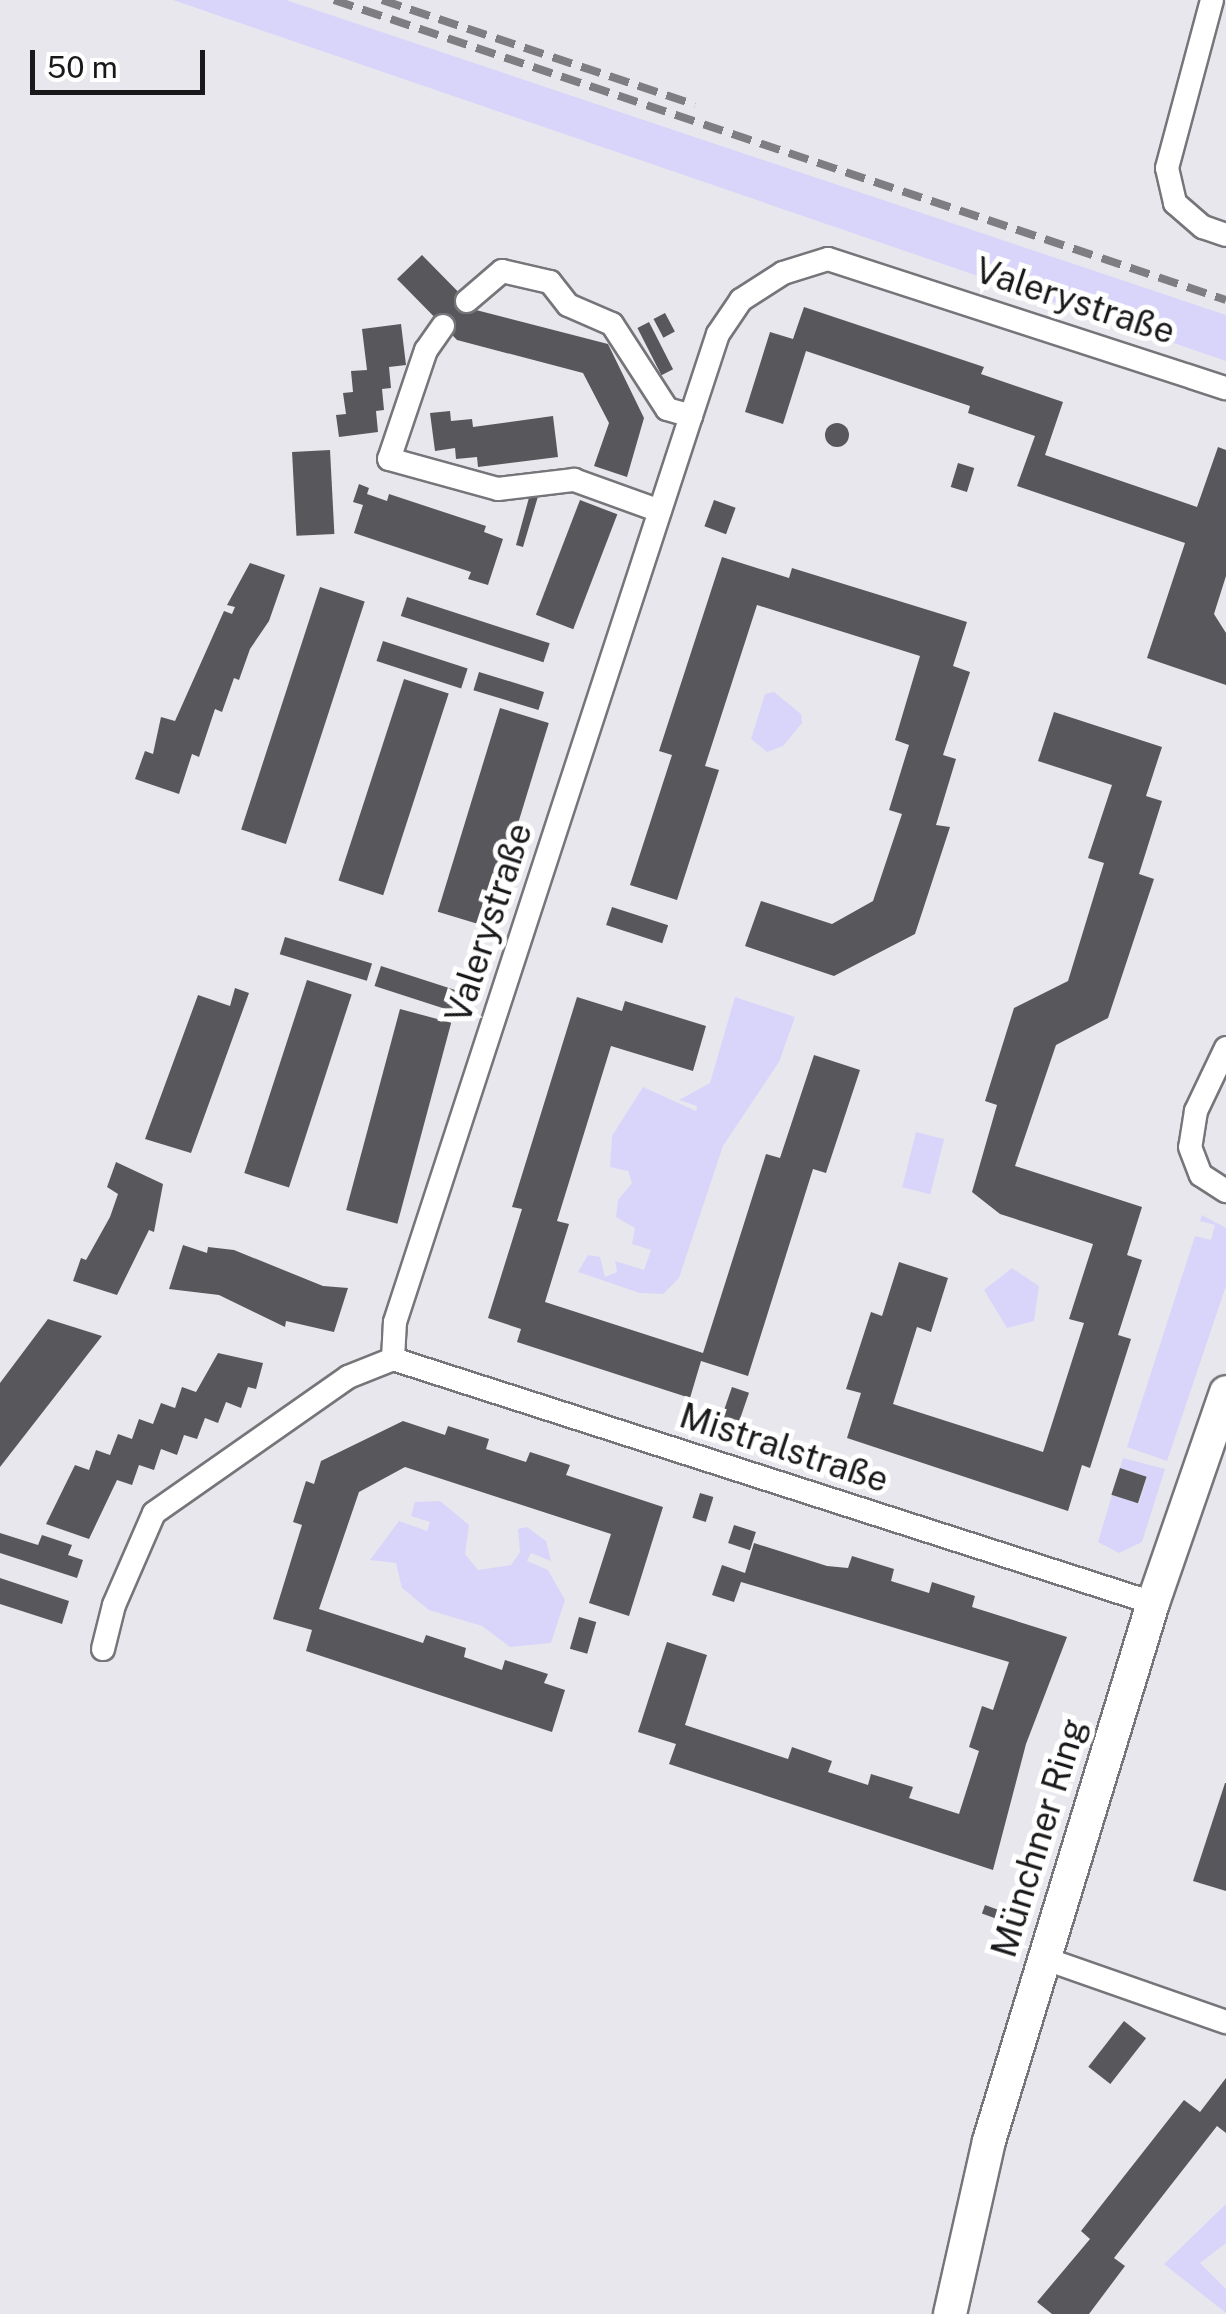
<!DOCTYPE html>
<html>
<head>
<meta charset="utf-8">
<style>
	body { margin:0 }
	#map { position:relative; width:1226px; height:2314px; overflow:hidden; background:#e8e7ed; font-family:"Public Sans",sans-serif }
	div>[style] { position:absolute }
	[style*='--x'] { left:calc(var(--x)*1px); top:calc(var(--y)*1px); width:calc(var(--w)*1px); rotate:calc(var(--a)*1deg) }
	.green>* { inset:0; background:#d9d5fa; transform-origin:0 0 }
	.building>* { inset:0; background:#57575c; transform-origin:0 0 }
	.round { border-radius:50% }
	.roads { filter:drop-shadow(2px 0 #76757a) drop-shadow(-2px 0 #76757a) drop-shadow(0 2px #76757a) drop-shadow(0 -2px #76757a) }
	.minor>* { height:22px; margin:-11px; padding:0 11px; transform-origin:11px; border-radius:11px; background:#fff }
	.secondary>* { height:32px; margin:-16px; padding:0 16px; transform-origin:16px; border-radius:16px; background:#fff }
	.rail>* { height:8px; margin-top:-4px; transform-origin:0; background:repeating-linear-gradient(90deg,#7e7d81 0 20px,transparent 0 30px) }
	span { translate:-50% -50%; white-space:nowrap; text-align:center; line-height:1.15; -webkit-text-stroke:10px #fff; paint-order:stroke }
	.street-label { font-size:35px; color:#19191b }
	.scale { position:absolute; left:30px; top:50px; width:175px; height:45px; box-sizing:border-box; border:5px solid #19191b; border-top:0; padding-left:12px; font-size:30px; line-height:35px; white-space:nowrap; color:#19191b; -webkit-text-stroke:8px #fff; paint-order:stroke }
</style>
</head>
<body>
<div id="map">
	<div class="green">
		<i style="clip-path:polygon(173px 0,286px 0,1226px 315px,1226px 361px)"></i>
		<i style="clip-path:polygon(774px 692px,801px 714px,802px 723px,783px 746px,767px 752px,751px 739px,765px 694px)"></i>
		<i style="clip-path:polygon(735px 997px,795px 1017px,779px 1062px,723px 1146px,679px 1278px,663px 1294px,640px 1293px,578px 1272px,588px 1255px,600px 1257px,605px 1277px,617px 1272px,615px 1261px,644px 1270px,651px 1250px,632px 1244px,635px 1228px,616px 1217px,618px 1200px,632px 1183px,628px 1171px,610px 1167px,612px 1136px,643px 1087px,696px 1111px,697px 1106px,679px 1100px,710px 1083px)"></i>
		<i style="left:916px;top:1132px;width:29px;height:57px;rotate:14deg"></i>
		<i style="clip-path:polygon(1202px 1215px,1226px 1228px,1226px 1286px,1167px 1461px,1127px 1447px,1195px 1236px,1211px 1240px,1215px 1225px,1200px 1221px)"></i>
		<i style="clip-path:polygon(1012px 1268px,1039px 1286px,1034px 1321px,1007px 1328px,984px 1290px)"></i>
		<i style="clip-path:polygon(1123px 1458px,1165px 1469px,1142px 1542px,1119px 1553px,1098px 1542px,1112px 1495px,1139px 1503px,1147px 1477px,1120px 1468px)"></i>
		<i style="clip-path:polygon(440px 1501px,469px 1525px,465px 1554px,478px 1570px,511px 1565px,520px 1552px,518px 1529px,527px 1527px,546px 1541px,551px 1561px,531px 1553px,527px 1561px,548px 1570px,565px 1600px,551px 1643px,510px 1647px,482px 1626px,429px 1610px,402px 1588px,396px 1563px,370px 1560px,399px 1521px,427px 1531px,430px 1522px,411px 1516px,415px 1502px)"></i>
		<i style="clip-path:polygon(1226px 2204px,1226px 2243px,1200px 2263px,1226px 2289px,1226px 2313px,1164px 2264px)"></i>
	</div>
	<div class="building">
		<i style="clip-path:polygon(422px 255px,476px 310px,608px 344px,644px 418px,627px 477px,594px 466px,609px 423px,583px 373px,457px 340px,397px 279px)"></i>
		<i style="clip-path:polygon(804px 307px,984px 367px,981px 374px,1063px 402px,1045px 455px,1168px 497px,1197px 507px,1218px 447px,1226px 450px,1226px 576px,1214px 614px,1226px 633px,1226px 685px,1147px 658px,1185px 543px,1017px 486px,1035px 436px,968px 413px,970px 406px,806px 351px,783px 424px,745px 412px,770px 332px,793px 339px)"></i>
		<i style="left:665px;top:313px;width:21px;height:13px;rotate:62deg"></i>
		<i style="left:649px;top:322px;width:53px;height:13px;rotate:63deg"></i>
		<i style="clip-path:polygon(401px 324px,406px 365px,389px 367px,391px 388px,382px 389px,384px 410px,376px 411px,378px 432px,339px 437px,336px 415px,346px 414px,343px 393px,353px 392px,351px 371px,367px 370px,362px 329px)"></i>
		<i style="clip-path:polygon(450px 411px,451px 421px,472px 419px,473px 427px,553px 416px,558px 457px,478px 467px,477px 457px,456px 459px,455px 448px,435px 451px,430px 413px)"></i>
		<i class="round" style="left:825px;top:423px;width:24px;height:24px"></i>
		<i style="left:330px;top:450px;width:84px;height:38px;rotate:87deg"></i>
		<i style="left:958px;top:463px;width:17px;height:25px;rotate:17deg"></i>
		<i style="clip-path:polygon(359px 484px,369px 488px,367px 494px,387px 501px,389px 494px,486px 526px,484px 532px,503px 539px,488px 585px,468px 579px,471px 572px,354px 533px,363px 505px,353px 502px)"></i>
		<i style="clip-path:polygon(539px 493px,523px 547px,516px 545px,530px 494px)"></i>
		<i style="left:580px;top:500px;width:40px;height:123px;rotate:21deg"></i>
		<i style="left:714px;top:500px;width:23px;height:28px;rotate:20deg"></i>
		<i style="clip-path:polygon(722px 557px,789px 578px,792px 568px,967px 622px,953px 666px,970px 672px,943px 755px,956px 759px,936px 825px,950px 827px,915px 934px,834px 976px,745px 946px,761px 901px,832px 924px,873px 901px,902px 814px,889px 810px,909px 745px,895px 740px,920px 656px,757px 605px,705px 766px,719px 770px,677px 900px,630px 885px,672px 755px,659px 751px)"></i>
		<i style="clip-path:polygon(250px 563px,285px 575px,269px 621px,250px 649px,239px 680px,234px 678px,222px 712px,215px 709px,199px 757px,192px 754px,179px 794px,135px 779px,145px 751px,153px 754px,161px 717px,175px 721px,224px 611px,232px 614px,235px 607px,227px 605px)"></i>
		<i style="left:320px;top:587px;width:47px;height:255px;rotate:18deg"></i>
		<i style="left:407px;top:597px;width:150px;height:20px;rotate:18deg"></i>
		<i style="left:383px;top:641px;width:89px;height:21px;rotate:18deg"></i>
		<i style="left:479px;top:672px;width:68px;height:19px;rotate:17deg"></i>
		<i style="left:404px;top:679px;width:47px;height:212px;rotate:18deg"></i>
		<i style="left:500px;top:708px;width:51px;height:213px;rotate:17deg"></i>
		<i style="clip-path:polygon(1054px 712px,1162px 747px,1146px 796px,1162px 801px,1139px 874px,1154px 879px,1108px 1018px,1056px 1045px,1015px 1166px,1142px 1207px,1127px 1255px,1142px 1260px,1118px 1335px,1131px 1339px,1090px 1468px,1082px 1465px,1068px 1511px,847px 1438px,861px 1393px,846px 1389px,871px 1312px,882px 1316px,899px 1262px,948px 1278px,931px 1332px,917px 1327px,893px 1404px,1043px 1452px,1084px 1323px,1069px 1319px,1093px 1244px,1000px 1214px,972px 1192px,997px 1105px,985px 1101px,1014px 1008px,1068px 981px,1104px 863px,1088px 858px,1112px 785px,1038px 761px)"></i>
		<i style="left:612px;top:907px;width:59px;height:19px;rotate:18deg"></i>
		<i style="left:285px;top:937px;width:91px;height:18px;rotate:17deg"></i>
		<i style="left:381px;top:966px;width:82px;height:21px;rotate:18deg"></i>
		<i style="left:307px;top:980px;width:47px;height:203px;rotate:18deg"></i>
		<i style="clip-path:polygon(235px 988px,249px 993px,191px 1153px,145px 1139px,198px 995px,230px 1006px)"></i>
		<i style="clip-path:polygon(577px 997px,622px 1011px,625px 1001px,706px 1026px,693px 1071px,611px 1046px,557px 1221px,569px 1224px,545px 1302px,703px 1353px,766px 1154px,780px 1158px,814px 1055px,860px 1070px,826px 1173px,813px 1169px,748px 1376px,701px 1361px,690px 1398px,517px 1342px,521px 1329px,488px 1318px,522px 1209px,512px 1207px)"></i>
		<i style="left:400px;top:1009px;width:53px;height:208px;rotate:15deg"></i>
		<i style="clip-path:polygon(116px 1162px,163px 1184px,154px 1232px,149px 1230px,117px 1295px,73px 1281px,81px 1258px,86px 1260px,110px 1217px,118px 1194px,107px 1187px)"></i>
		<i style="clip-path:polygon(183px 1245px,207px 1253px,208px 1247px,234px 1250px,323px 1286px,348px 1288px,334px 1332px,286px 1321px,285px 1327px,219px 1295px,169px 1289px)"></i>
		<i style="clip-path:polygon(48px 1319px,102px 1336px,0 1467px,0 1383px)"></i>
		<i style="clip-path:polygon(218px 1353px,263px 1363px,256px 1389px,248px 1387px,241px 1408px,226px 1402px,218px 1423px,205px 1418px,197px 1439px,184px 1435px,177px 1455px,161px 1449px,154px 1470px,139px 1465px,132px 1485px,117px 1480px,89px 1539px,46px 1524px,75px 1465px,89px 1470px,96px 1450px,110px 1455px,118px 1434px,132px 1439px,139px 1419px,153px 1424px,161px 1403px,175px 1408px,182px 1387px,196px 1392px)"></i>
		<i style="left:732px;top:1387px;width:18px;height:32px;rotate:19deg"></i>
		<i style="clip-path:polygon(403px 1421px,445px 1435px,448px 1426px,489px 1439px,486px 1449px,526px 1462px,530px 1452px,570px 1465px,566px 1475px,663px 1507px,629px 1616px,589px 1603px,611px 1534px,405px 1467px,359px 1492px,319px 1609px,423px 1643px,426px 1635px,466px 1648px,464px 1657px,502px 1670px,505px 1660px,548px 1674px,544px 1683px,565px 1690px,552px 1732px,306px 1651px,312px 1630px,273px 1619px,302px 1525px,293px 1522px,306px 1481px,314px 1484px,321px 1461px)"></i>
		<i style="left:1120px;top:1468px;width:28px;height:28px;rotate:18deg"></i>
		<i style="left:700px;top:1493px;width:14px;height:26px;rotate:17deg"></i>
		<i style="left:734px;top:1525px;width:23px;height:19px;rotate:18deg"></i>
		<i style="clip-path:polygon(0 1533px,38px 1545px,42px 1535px,72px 1545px,68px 1555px,83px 1560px,77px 1578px,0 1553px)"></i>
		<i style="clip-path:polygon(754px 1543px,827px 1566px,848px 1568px,852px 1556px,894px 1569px,891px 1581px,929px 1593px,932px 1582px,975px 1596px,972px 1607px,1067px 1637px,1026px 1744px,993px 1870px,669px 1764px,676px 1744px,638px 1732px,667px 1642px,707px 1655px,685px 1725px,788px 1759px,792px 1747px,832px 1761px,828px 1772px,868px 1785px,871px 1774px,913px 1787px,909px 1798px,959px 1814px,979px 1751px,969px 1747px,982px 1706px,993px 1710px,1009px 1662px,741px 1582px,734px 1602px,712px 1595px,722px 1565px,745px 1573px)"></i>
		<i style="clip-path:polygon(0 1578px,69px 1601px,62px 1624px,0 1604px)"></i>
		<i style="left:579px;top:1617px;width:18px;height:33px;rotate:16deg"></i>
		<i style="clip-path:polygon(1225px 1783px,1226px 1783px,1226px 1891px,1193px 1881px)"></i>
		<i style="left:985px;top:1905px;width:30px;height:9px;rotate:20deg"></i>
		<i style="left:1124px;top:2021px;width:28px;height:58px;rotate:38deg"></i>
		<i style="clip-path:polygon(1226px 2078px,1226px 2133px,1217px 2126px,1114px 2258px,1125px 2266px,1089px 2314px,1052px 2314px,1037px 2302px,1090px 2239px,1081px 2231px,1184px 2100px,1200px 2112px)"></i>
	</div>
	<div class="roads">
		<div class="minor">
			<i style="--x:1212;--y:0;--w:174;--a:105"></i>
			<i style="--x:1167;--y:168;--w:36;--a:77"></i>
			<i style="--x:1175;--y:203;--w:37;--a:41"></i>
			<i style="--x:1203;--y:227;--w:24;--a:19"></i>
			<i style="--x:467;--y:301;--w:46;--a:-40.6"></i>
			<i style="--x:502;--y:271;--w:49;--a:12.9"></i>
			<i style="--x:550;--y:282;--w:29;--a:52"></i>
			<i style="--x:568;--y:305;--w:48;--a:23.4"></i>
			<i style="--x:612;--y:324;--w:101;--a:57.1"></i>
			<i style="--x:667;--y:409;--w:25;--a:16"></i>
			<i style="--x:443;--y:326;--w:29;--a:125"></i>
			<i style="--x:426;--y:350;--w:115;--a:108.7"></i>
			<i style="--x:389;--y:459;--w:113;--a:15.4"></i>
			<i style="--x:498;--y:489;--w:77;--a:-6.8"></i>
			<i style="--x:574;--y:480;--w:91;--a:19.8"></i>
			<i style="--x:1226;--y:1048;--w:70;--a:115.5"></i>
			<i style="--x:1196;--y:1111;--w:36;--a:99"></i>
			<i style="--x:1190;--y:1147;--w:30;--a:69"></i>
			<i style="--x:1201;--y:1175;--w:30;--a:33"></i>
			<i style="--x:393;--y:1359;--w:37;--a:-87"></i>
			<i style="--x:395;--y:1322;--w:953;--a:-71.91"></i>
			<i style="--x:691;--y:416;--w:86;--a:-71.8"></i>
			<i style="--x:718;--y:334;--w:41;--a:-55.9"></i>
			<i style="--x:741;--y:300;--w:50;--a:-32.7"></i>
			<i style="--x:783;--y:273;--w:47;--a:-17.3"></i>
			<i style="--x:828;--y:259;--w:418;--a:18"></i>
			<i style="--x:393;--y:1359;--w:798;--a:17.8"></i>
			<i style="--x:103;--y:1649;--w:45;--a:-76"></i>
			<i style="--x:114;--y:1605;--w:100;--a:-66.5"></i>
			<i style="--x:154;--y:1513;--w:237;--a:-35"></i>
			<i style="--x:348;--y:1377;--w:48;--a:-21.8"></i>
			<i style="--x:1043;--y:1958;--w:194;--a:19.3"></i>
		</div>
		<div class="secondary">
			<i style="--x:950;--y:2314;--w:177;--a:-77.3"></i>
			<i style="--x:989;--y:2141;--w:562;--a:-73.05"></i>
			<i style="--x:1153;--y:1603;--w:223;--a:-70.9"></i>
		</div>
	</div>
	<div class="rail">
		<i style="--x:334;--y:0;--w:941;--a:18.59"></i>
		<i style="--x:382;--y:0;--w:330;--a:18.5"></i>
	</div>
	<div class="street-label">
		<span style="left:1075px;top:301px;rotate:18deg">Valerystraße</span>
		<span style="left:489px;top:923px;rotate:-72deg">Valerystraße</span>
		<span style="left:784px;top:1448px;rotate:18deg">Mistralstraße</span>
		<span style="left:1039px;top:1838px;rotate:-73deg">Münchner Ring</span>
	</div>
	<div class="scale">50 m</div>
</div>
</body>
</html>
